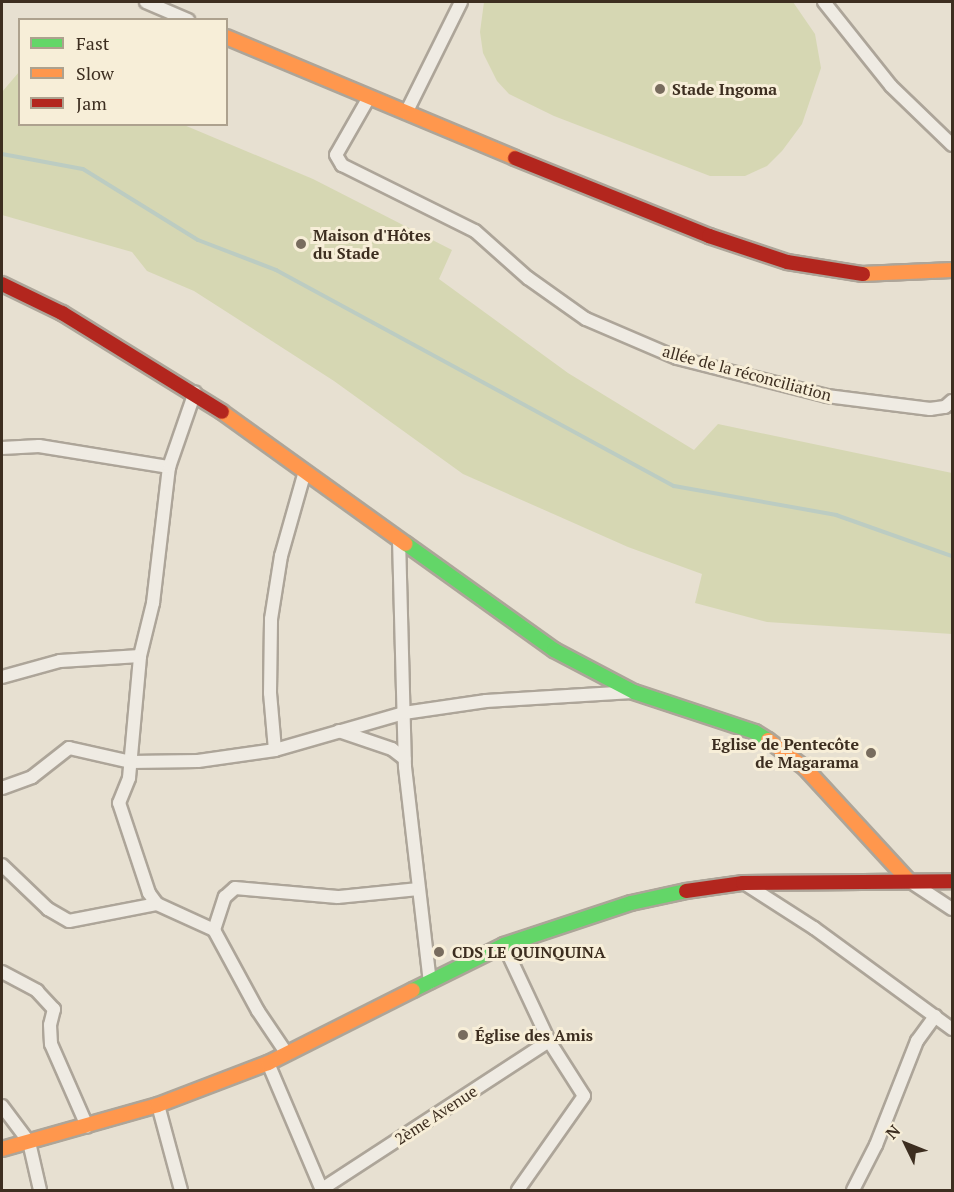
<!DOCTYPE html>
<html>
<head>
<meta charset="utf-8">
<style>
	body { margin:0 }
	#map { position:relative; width:954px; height:1192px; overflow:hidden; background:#e7e0d1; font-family:"PT Serif",serif }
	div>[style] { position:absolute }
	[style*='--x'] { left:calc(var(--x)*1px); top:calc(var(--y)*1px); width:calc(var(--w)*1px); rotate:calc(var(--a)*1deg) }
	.green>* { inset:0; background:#d6d7b3 }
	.stream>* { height:4px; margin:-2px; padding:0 2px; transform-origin:2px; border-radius:2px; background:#bcccc2 }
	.roads { filter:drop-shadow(2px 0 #ada599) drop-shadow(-2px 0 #ada599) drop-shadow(0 2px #ada599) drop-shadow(0 -2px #ada599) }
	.street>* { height:12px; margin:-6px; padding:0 6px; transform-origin:6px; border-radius:6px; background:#efebe3 }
	.fast>* { height:14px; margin:-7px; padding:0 7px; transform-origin:7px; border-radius:7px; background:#63d668 }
	.slow>* { height:14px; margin:-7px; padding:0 7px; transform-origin:7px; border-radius:7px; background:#ff974d }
	.jam>* { height:14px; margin:-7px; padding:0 7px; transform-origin:7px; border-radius:7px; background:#b3261e }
	.dots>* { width:16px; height:16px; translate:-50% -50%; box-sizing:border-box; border:3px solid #f7eed8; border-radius:50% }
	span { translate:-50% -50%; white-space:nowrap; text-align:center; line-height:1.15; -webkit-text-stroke:6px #f7eed8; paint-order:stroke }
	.poi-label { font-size:16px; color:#3d2e20; font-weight:700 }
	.left { translate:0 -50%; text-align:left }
	.right { translate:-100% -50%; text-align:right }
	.street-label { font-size:16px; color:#3d2e20 }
	.frame { position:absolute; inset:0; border:3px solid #3d2e20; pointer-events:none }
	.legend { position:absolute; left:18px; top:18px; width:210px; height:108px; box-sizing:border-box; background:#f7eed8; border:2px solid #ada18e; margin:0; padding:8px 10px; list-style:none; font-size:18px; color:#3d2e20 }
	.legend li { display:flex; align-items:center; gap:12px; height:30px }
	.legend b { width:30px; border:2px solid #ada18e }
	.north { position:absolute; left:876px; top:1114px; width:60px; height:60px; -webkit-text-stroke:4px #f7eed8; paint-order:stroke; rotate:313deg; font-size:16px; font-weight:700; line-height:24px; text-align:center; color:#3d2e20 }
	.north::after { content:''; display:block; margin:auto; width:21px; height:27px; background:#3d2e20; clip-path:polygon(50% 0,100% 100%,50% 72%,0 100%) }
</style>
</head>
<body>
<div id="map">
	<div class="green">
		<i style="clip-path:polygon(484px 2px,793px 2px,815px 34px,821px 68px,802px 124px,782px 151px,767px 166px,745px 176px,710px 176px,554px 116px,509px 94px,497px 81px,483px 53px,480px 32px)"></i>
		<i style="clip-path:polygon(19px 72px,20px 124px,184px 125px,313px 179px,452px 250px,439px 279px,568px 373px,694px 450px,718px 424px,952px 473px,952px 634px,767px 622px,695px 603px,702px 574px,628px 547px,463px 474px,334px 381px,194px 291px,147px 271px,132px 252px,2px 215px,2px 92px)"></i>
	</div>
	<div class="stream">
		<i style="--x:2;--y:154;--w:82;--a:10.5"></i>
		<i style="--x:83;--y:169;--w:135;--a:31.7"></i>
		<i style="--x:198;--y:240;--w:84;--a:21"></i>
		<i style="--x:276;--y:270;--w:453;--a:28.5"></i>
		<i style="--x:674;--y:486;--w:165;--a:10.1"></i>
		<i style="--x:836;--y:515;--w:123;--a:19.5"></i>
	</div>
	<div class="roads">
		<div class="street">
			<i style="--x:146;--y:2;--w:46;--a:23.2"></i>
			<i style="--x:824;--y:2;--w:107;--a:51.4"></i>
			<i style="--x:891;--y:86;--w:85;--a:44"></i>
			<i style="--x:368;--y:99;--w:64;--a:119.7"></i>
			<i style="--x:336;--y:155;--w:12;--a:59"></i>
			<i style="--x:342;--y:165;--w:148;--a:26.4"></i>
			<i style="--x:475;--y:231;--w:71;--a:41.6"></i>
			<i style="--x:528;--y:278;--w:71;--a:35.3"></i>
			<i style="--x:586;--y:319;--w:99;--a:23.2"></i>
			<i style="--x:677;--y:358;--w:155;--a:14.2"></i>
			<i style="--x:827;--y:396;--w:104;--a:7.2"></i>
			<i style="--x:930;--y:409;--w:15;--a:-8"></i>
			<i style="--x:945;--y:407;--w:9;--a:-41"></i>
			<i style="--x:406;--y:113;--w:124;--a:-63.6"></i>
			<i style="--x:2;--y:448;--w:37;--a:-3"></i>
			<i style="--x:39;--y:446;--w:132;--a:9.2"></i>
			<i style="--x:399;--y:539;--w:228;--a:88.5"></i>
			<i style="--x:405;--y:767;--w:217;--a:83.4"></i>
			<i style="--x:2;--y:677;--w:60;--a:-15.4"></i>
			<i style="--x:60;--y:661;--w:80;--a:-3.6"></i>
			<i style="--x:339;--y:731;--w:56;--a:18.8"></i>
			<i style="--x:392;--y:749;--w:16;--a:38"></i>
			<i style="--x:275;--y:750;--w:57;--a:-95"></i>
			<i style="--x:270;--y:693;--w:74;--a:-89.2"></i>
			<i style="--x:271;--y:619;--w:64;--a:-81"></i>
			<i style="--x:281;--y:556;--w:88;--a:-74.2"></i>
			<i style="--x:2;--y:788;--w:32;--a:-20"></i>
			<i style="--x:32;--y:777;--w:47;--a:-38.1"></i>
			<i style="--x:69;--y:748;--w:64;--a:12.7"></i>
			<i style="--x:131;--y:762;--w:67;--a:-0.9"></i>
			<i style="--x:198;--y:761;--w:78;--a:-8.1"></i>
			<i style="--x:275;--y:750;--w:134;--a:-16"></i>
			<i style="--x:404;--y:713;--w:83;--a:-8.3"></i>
			<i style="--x:486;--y:701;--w:147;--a:-3.5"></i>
			<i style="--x:2;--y:865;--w:64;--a:43.7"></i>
			<i style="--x:48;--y:909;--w:24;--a:30"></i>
			<i style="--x:69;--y:921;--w:90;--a:-10.9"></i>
			<i style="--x:157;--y:904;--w:14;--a:-126"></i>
			<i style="--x:149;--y:893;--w:95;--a:-108.4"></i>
			<i style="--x:119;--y:803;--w:27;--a:-68"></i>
			<i style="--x:129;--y:778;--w:122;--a:-84.8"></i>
			<i style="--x:140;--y:656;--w:55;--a:-76.2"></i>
			<i style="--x:153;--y:603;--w:137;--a:-83.3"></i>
			<i style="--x:169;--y:467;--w:79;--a:-70.9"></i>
			<i style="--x:911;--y:882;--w:49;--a:33.4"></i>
			<i style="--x:747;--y:885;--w:80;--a:32.7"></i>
			<i style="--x:814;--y:928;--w:171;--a:36.2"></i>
			<i style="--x:157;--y:904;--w:63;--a:24.5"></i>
			<i style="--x:214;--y:930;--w:92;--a:61.5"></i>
			<i style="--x:258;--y:1011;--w:52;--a:56"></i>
			<i style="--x:214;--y:930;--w:35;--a:-72"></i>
			<i style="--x:225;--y:897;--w:13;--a:-42"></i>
			<i style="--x:235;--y:888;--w:103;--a:5"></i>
			<i style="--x:338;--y:897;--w:80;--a:-5.7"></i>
			<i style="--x:504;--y:945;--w:106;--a:64.9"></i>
			<i style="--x:549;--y:1041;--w:65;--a:57.5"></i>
			<i style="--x:584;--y:1096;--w:115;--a:125.1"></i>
			<i style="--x:2;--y:972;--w:40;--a:28"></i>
			<i style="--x:37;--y:991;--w:25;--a:47"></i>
			<i style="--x:54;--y:1009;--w:16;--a:104"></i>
			<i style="--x:50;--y:1025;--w:19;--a:87"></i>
			<i style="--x:51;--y:1044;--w:90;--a:66.3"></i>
			<i style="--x:268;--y:1063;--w:138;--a:67"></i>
			<i style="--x:158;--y:1105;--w:88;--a:74.9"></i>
			<i style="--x:2;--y:1106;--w:45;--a:53.1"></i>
			<i style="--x:29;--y:1142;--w:49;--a:77.1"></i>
			<i style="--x:322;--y:1189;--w:271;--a:-33.1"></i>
			<i style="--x:853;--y:1190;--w:51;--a:-62.9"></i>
			<i style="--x:876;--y:1145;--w:112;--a:-68.5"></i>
			<i style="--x:917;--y:1041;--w:31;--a:-54"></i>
		</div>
		<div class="fast">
			<i style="--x:406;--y:544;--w:182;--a:35.6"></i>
			<i style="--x:554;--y:650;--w:90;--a:27.7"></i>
			<i style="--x:634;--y:692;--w:127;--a:18.3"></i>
			<i style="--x:755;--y:732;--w:15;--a:32"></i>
			<i style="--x:413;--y:990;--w:102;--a:-26.3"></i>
			<i style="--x:504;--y:945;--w:134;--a:-18.3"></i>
			<i style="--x:631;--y:903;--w:56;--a:-12.3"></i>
		</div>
		<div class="slow">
			<i style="--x:226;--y:37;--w:313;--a:22.7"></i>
			<i style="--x:863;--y:274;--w:89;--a:-2.6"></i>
			<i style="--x:222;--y:412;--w:226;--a:35.7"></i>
			<i style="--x:768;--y:740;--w:46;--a:37.1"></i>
			<i style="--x:805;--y:768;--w:154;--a:47.4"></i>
			<i style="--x:2;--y:1149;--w:162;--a:-15.8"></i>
			<i style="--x:158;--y:1105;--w:118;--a:-20.9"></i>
			<i style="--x:268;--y:1063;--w:162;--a:-26.7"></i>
		</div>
		<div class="jam">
			<i style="--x:515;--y:158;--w:209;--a:21.9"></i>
			<i style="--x:709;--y:236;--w:82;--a:18.4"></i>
			<i style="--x:787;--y:262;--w:77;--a:9"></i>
			<i style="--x:2;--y:284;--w:67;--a:25.8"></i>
			<i style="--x:62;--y:313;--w:188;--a:31.7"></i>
			<i style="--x:686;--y:891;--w:58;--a:-8"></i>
			<i style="--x:743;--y:883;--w:209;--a:-0.5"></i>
		</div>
	</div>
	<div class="dots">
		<i style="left:660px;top:89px;background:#786c5e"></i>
		<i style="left:301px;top:244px;background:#786c5e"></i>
		<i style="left:871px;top:753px;background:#786c5e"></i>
		<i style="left:439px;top:952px;background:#786c5e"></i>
		<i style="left:463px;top:1035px;background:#786c5e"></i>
	</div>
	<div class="poi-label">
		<span class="left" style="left:672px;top:89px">Stade Ingoma</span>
		<span class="left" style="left:313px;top:244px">Maison d'Hôtes<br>du Stade</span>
		<span class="right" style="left:859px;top:753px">Eglise de Pentecôte<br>de Magarama</span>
		<span class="left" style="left:452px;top:952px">CDS LE QUINQUINA</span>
		<span class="left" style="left:475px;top:1035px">Église des Amis</span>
	</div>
	<div class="street-label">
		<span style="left:747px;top:373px;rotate:15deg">allée de la réconciliation</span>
		<span style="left:436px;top:1115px;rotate:-33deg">2ème Avenue</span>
	</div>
	<div class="frame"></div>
	<ul class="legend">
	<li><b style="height:8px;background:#63d668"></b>Fast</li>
	<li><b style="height:8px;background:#ff974d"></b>Slow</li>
	<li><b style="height:8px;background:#b3261e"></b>Jam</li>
	</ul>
	<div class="north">N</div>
</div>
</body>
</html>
